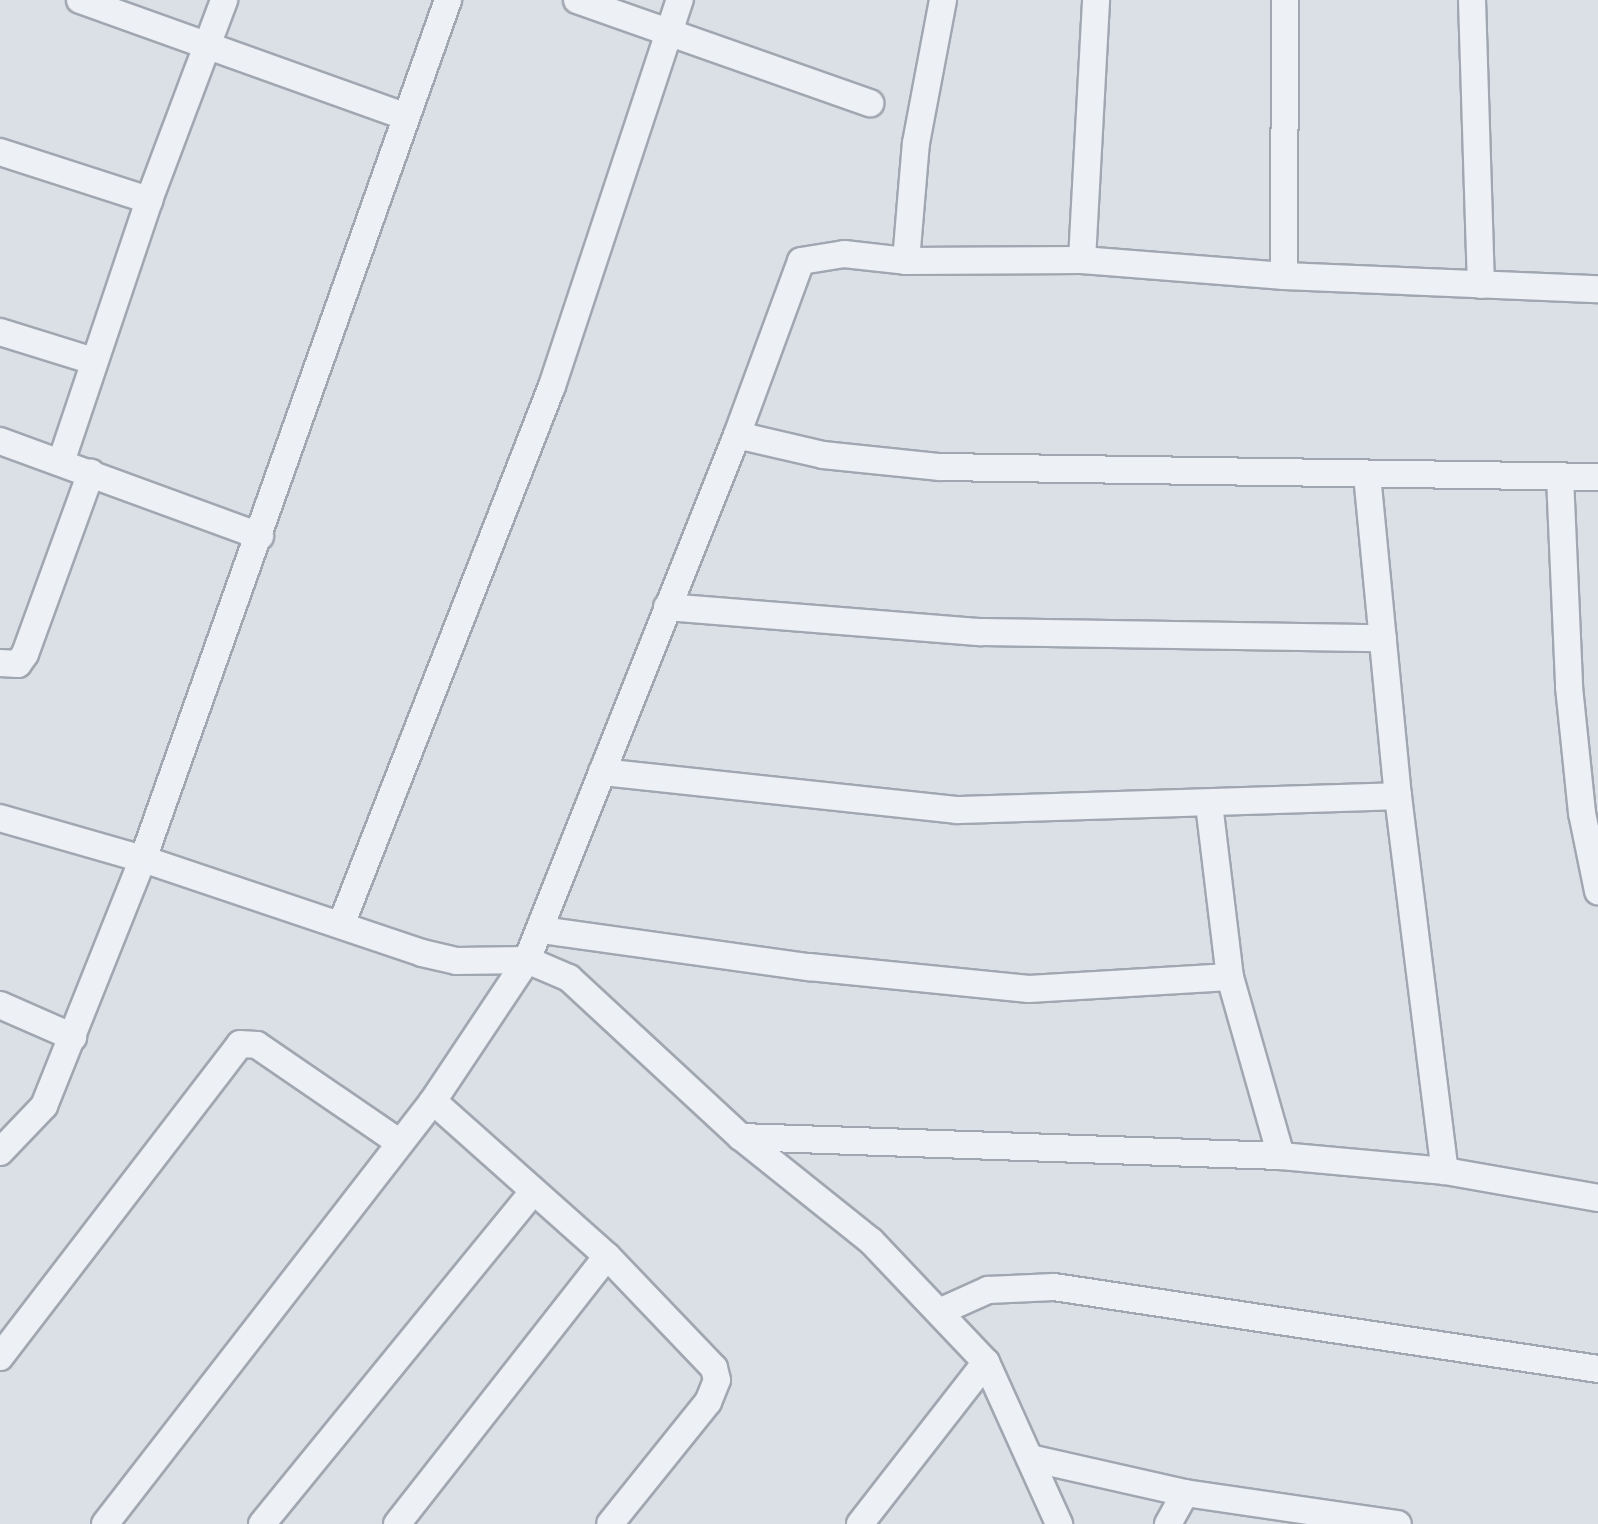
<!DOCTYPE html>
<html>
<head>
<meta charset="utf-8">
<style>
	body { margin:0 }
	#map { position:relative; width:1598px; height:1524px; overflow:hidden; background:#dbe0e7; font-family:Barlow,sans-serif }
	div>[style] { position:absolute }
	[style*='--x'] { left:calc(var(--x)*1px); top:calc(var(--y)*1px); width:calc(var(--w)*1px); rotate:calc(var(--a)*1deg) }
	.roads { filter:drop-shadow(2px 0 #a0a7b1) drop-shadow(-2px 0 #a0a7b1) drop-shadow(0 2px #a0a7b1) drop-shadow(0 -2px #a0a7b1) }
	.street>* { height:26px; margin:-13px; padding:0 13px; transform-origin:13px; border-radius:13px; background:#edf0f5 }
	span { translate:-50% -50%; white-space:nowrap; text-align:center; line-height:1.15; -webkit-text-stroke:7px #eaeef4; paint-order:stroke }
</style>
</head>
<body>
<div id="map">
	<div class="roads">
		<div class="street">
			<i style="--x:80;--y:0;--w:346;--a:19.7"></i>
			<i style="--x:577;--y:0;--w:311;--a:19.4"></i>
			<i style="--x:1472;--y:0;--w:285;--a:88.2"></i>
			<i style="--x:0;--y:152;--w:157;--a:17.9"></i>
			<i style="--x:1082;--y:260;--w:260;--a:-86.9"></i>
			<i style="--x:906;--y:261;--w:118;--a:-85.2"></i>
			<i style="--x:916;--y:143;--w:146;--a:-79.3"></i>
			<i style="--x:1284;--y:276;--w:276;--a:-89.8"></i>
			<i style="--x:0;--y:332;--w:97;--a:17.3"></i>
			<i style="--x:737;--y:435;--w:88;--a:13.1"></i>
			<i style="--x:823;--y:455;--w:118;--a:5.9"></i>
			<i style="--x:940;--y:467;--w:658;--a:0.87"></i>
			<i style="--x:0;--y:441;--w:277;--a:20.1"></i>
			<i style="--x:61;--y:462;--w:276;--a:-71.4"></i>
			<i style="--x:149;--y:200;--w:214;--a:-69.4"></i>
			<i style="--x:1367;--y:475;--w:322;--a:84.5"></i>
			<i style="--x:1398;--y:796;--w:378;--a:82.9"></i>
			<i style="--x:1560;--y:477;--w:210;--a:87.5"></i>
			<i style="--x:1569;--y:687;--w:127;--a:84.1"></i>
			<i style="--x:1582;--y:813;--w:80;--a:78.4"></i>
			<i style="--x:667;--y:607;--w:314;--a:4.6"></i>
			<i style="--x:980;--y:632;--w:403;--a:0.9"></i>
			<i style="--x:0;--y:663;--w:18;--a:3"></i>
			<i style="--x:18;--y:664;--w:12;--a:-55"></i>
			<i style="--x:25;--y:654;--w:193;--a:-70"></i>
			<i style="--x:602;--y:772;--w:357;--a:6.1"></i>
			<i style="--x:957;--y:810;--w:441;--a:-1.8"></i>
			<i style="--x:1209;--y:804;--w:174;--a:83.1"></i>
			<i style="--x:1230;--y:977;--w:186;--a:74.1"></i>
			<i style="--x:0;--y:818;--w:149;--a:16"></i>
			<i style="--x:143;--y:859;--w:294;--a:18.6"></i>
			<i style="--x:422;--y:953;--w:35;--a:13"></i>
			<i style="--x:456;--y:961;--w:71;--a:-0.8"></i>
			<i style="--x:527;--y:960;--w:46;--a:23.2"></i>
			<i style="--x:569;--y:978;--w:234;--a:42.8"></i>
			<i style="--x:741;--y:1137;--w:166;--a:38.7"></i>
			<i style="--x:871;--y:1241;--w:167;--a:46.5"></i>
			<i style="--x:986;--y:1362;--w:178;--a:65.7"></i>
			<i style="--x:341;--y:925;--w:579;--a:-68.62"></i>
			<i style="--x:552;--y:386;--w:407;--a:-71.7"></i>
			<i style="--x:541;--y:930;--w:271;--a:7.9"></i>
			<i style="--x:809;--y:967;--w:221;--a:5.7"></i>
			<i style="--x:1029;--y:989;--w:201;--a:-3.4"></i>
			<i style="--x:0;--y:1005;--w:80;--a:23.7"></i>
			<i style="--x:433;--y:1101;--w:233;--a:41.7"></i>
			<i style="--x:607;--y:1256;--w:155;--a:46.3"></i>
			<i style="--x:714;--y:1368;--w:12;--a:76"></i>
			<i style="--x:717;--y:1380;--w:24;--a:112"></i>
			<i style="--x:708;--y:1402;--w:156;--a:128.8"></i>
			<i style="--x:741;--y:1137;--w:540;--a:2.02"></i>
			<i style="--x:1281;--y:1156;--w:165;--a:5.2"></i>
			<i style="--x:1445;--y:1171;--w:155;--a:10"></i>
			<i style="--x:0;--y:1152;--w:64;--a:-46.3"></i>
			<i style="--x:44;--y:1106;--w:266;--a:-68.2"></i>
			<i style="--x:143;--y:859;--w:912;--a:-70.45"></i>
			<i style="--x:939;--y:1312;--w:54;--a:-24.2"></i>
			<i style="--x:988;--y:1290;--w:66;--a:-2.6"></i>
			<i style="--x:1054;--y:1287;--w:550;--a:8.57"></i>
			<i style="--x:0;--y:1357;--w:394;--a:-52.5"></i>
			<i style="--x:240;--y:1044;--w:17;--a:3"></i>
			<i style="--x:257;--y:1045;--w:173;--a:34.4"></i>
			<i style="--x:1030;--y:1458;--w:159;--a:12.7"></i>
			<i style="--x:1185;--y:1493;--w:215;--a:8.3"></i>
			<i style="--x:105;--y:1524;--w:535;--a:-52.21"></i>
			<i style="--x:433;--y:1101;--w:169;--a:-56.3"></i>
			<i style="--x:527;--y:960;--w:565;--a:-68.2"></i>
			<i style="--x:737;--y:435;--w:185;--a:-69.8"></i>
			<i style="--x:801;--y:261;--w:44;--a:-9.2"></i>
			<i style="--x:844;--y:254;--w:62;--a:6.4"></i>
			<i style="--x:906;--y:261;--w:176;--a:-0.3"></i>
			<i style="--x:1082;--y:260;--w:203;--a:4.5"></i>
			<i style="--x:1284;--y:276;--w:314;--a:2.4"></i>
			<i style="--x:262;--y:1524;--w:427;--a:-50.8"></i>
			<i style="--x:397;--y:1524;--w:340;--a:-51.9"></i>
			<i style="--x:860;--y:1524;--w:205;--a:-52.1"></i>
			<i style="--x:1168;--y:1524;--w:35;--a:-61"></i>
		</div>
	</div>
</div>
</body>
</html>
